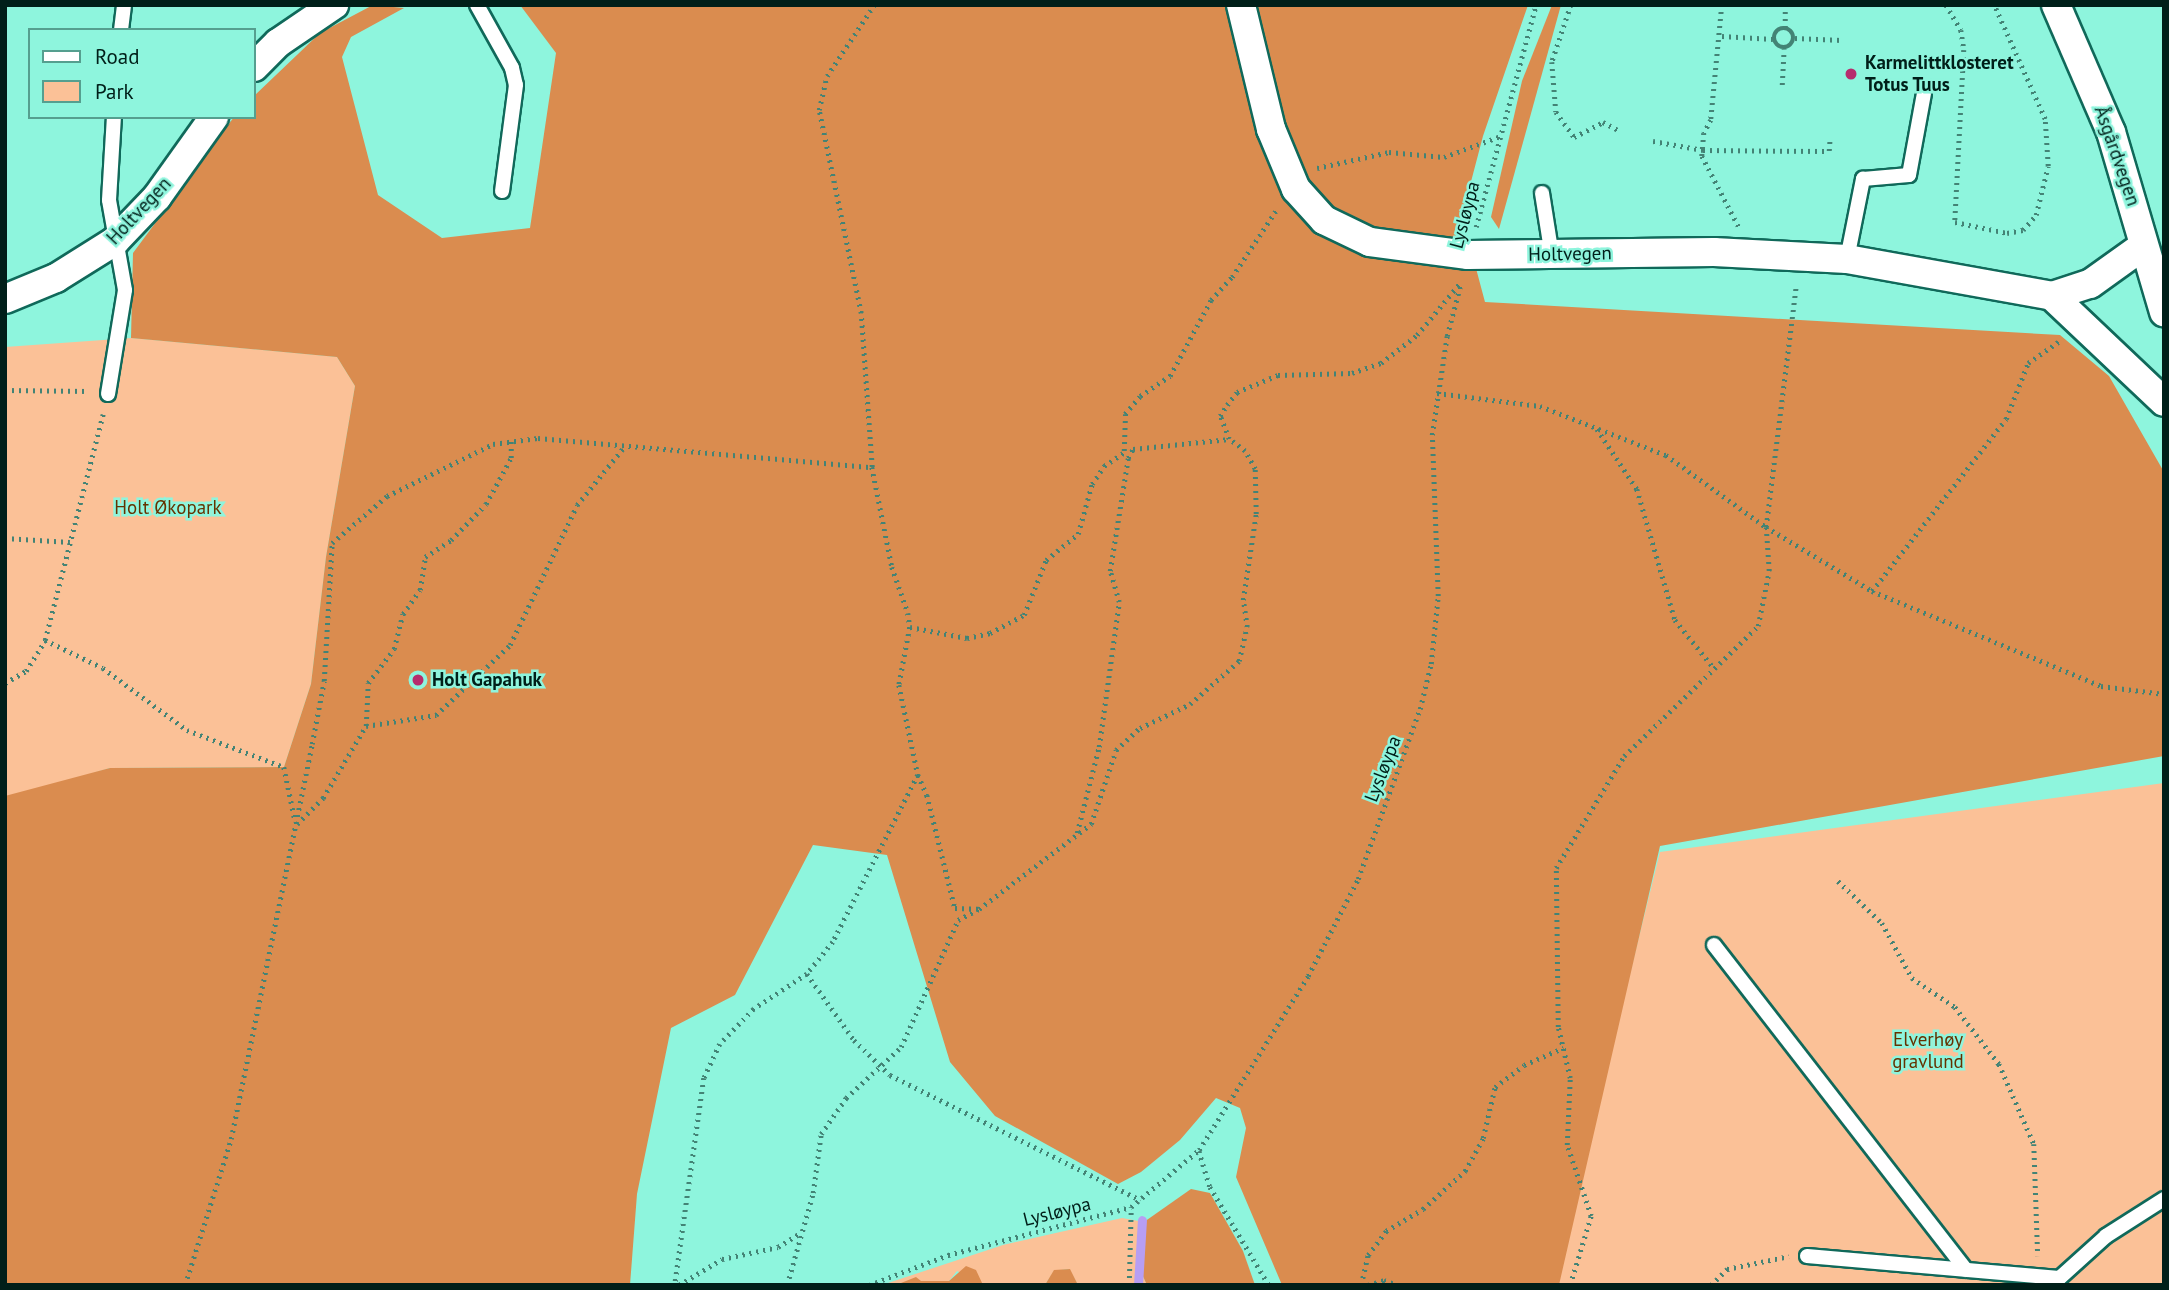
<!DOCTYPE html>
<html>
<head>
<meta charset="utf-8">
<style>
	body { margin:0 }
	#map { position:relative; width:2169px; height:1290px; overflow:hidden; background:#8ef5dd; font-family:"PT Sans",sans-serif }
	div>[style] { position:absolute }
	[style*='--x'] { left:calc(var(--x)*1px); top:calc(var(--y)*1px); width:calc(var(--w)*1px); rotate:calc(var(--a)*1deg) }
	.green>* { inset:0; background:#fbc197 }
	.forest>* { inset:0; background:#da8c4f }
	.stream>* { height:9px; margin:-4.5px; padding:0 4.5px; transform-origin:4.5px; border-radius:4.5px; background:#b79ef3 }
	.path>* { height:4.5px; margin-top:-2.25px; transform-origin:0; background:repeating-linear-gradient(90deg,#438375 0 2px,transparent 0 7px) }
	.path>.ring { margin:-2.25px; padding:0; box-sizing:content-box; background:none; border:4.5px solid #438375; border-radius:50% }
	.roads { filter:drop-shadow(2px 0 #10695a) drop-shadow(-2px 0 #10695a) drop-shadow(0 2px #10695a) drop-shadow(0 -2px #10695a) }
	.lane>* { height:14px; margin:-7px; padding:0 7px; transform-origin:7px; border-radius:7px; background:#fff }
	.street>* { height:28px; margin:-14px; padding:0 14px; transform-origin:14px; border-radius:14px; background:#fff }
	.dots>* { width:19px; height:19px; translate:-50% -50%; box-sizing:border-box; border:4px solid #8ef5dd; border-radius:50% }
	span { translate:-50% -50%; white-space:nowrap; text-align:center; line-height:1.15; -webkit-text-stroke:5px #8ef5dd; paint-order:stroke }
	.poi-label { font-size:19px; color:#001f19; font-weight:700 }
	.left { translate:0 -50%; text-align:left }
	.street-label { font-size:19px; color:#001f19 }
	.park-label { font-size:19px; color:#653200 }
	.frame { position:absolute; inset:0; border:7px solid #001f19; pointer-events:none }
	.legend { position:absolute; left:28px; top:28px; width:228px; height:91px; box-sizing:border-box; background:#8ef5dd; border:2px solid #559f8f; margin:0; padding:9px 12px; list-style:none; font-size:21px; color:#001f19 }
	.legend li { display:flex; align-items:center; gap:14px; height:35px }
	.legend b { width:35px; border:2px solid #559f8f }
</style>
</head>
<body>
<div id="map">
	<div class="green">
		<i style="clip-path:polygon(131px 338px,337px 357px,355px 386px,326px 557px,311px 684px,284px 767px,110px 768px,11px 798px,5px 796px,5px 347px)"></i>
		<i style="clip-path:polygon(2164px 783px,2164px 1285px,1553px 1285px,1660px 852px)"></i>
		<i style="clip-path:polygon(1122px 1218px,1144px 1222px,1141px 1272px,1147px 1285px,1078px 1285px,1069px 1269px,1054px 1271px,1045px 1285px,983px 1285px,957px 1271px,949px 1281px,882px 1285px,1003px 1245px)"></i>
	</div>
	<div class="forest">
		<i style="clip-path:polygon(373px 5px,404px 8px,351px 37px,342px 57px,378px 195px,442px 238px,530px 228px,556px 53px,520px 5px,1528px 5px,1483px 136px,1462px 216px,1485px 302px,2060px 335px,2109px 376px,2164px 472px,2164px 756px,1660px 846px,1559px 1285px,1282px 1285px,1236px 1177px,1246px 1128px,1240px 1108px,1216px 1098px,1180px 1140px,1141px 1172px,1118px 1184px,995px 1116px,950px 1062px,887px 855px,813px 845px,735px 995px,671px 1028px,637px 1194px,630px 1285px,5px 1285px,5px 796px,110px 768px,284px 767px,311px 684px,326px 557px,355px 386px,337px 357px,131px 338px,133px 253px,234px 117px,254px 117px,254px 96px,320px 33px)"></i>
		<i style="clip-path:polygon(1552px 5px,1561px 5px,1499px 229px,1491px 217px,1522px 81px)"></i>
		<i style="clip-path:polygon(1191px 1189px,1210px 1193px,1243px 1251px,1255px 1285px,1147px 1285px,1141px 1272px,1144px 1222px)"></i>
		<i style="clip-path:polygon(966px 1266px,976px 1270px,983px 1285px,896px 1285px,916px 1277px,921px 1281px,949px 1281px)"></i>
		<i style="clip-path:polygon(1070px 1269px,1078px 1285px,1045px 1285px,1054px 1270px)"></i>
	</div>
	<div class="stream">
		<i style="--x:1138;--y:1285;--w:65;--a:-86.5"></i>
	</div>
	<div class="path">
		<i style="--x:1571;--y:5;--w:60;--a:108.4"></i>
		<i style="--x:1552;--y:62;--w:50;--a:85.4"></i>
		<i style="--x:1556;--y:112;--w:31;--a:54"></i>
		<i style="--x:1574;--y:137;--w:33;--a:-27"></i>
		<i style="--x:1603;--y:122;--w:19;--a:28"></i>
		<i style="--x:1722;--y:5;--w:116;--a:95.5"></i>
		<i style="--x:1711;--y:120;--w:15;--a:118"></i>
		<i style="--x:1704;--y:133;--w:23;--a:95"></i>
		<i style="--x:1702;--y:156;--w:80;--a:62.5"></i>
		<i style="--x:1946;--y:5;--w:29;--a:59"></i>
		<i style="--x:1961;--y:30;--w:20;--a:81"></i>
		<i style="--x:1964;--y:50;--w:172;--a:93"></i>
		<i style="--x:1955;--y:222;--w:53;--a:11.9"></i>
		<i style="--x:2007;--y:233;--w:16;--a:-11"></i>
		<i style="--x:2023;--y:230;--w:20;--a:-49"></i>
		<i style="--x:2036;--y:215;--w:50;--a:-76.2"></i>
		<i style="--x:2048;--y:166;--w:47;--a:-93.7"></i>
		<i style="--x:2045;--y:119;--w:125;--a:-114.1"></i>
		<i class="ring" style="left:1774px;top:28px;width:15.5px;height:15.5px"></i>
		<i style="--x:1785;--y:28;--w:23;--a:-90"></i>
		<i style="--x:1722;--y:36;--w:51;--a:3.4"></i>
		<i style="--x:1795;--y:38;--w:47;--a:2.4"></i>
		<i style="--x:1782;--y:85;--w:36;--a:-87"></i>
		<i style="--x:1653;--y:141;--w:51;--a:10.2"></i>
		<i style="--x:1703;--y:150;--w:126;--a:0.5"></i>
		<i style="--x:1829;--y:151;--w:14;--a:-86"></i>
		<i style="--x:1317;--y:168;--w:74;--a:-12.5"></i>
		<i style="--x:1389;--y:152;--w:55;--a:5.2"></i>
		<i style="--x:1444;--y:157;--w:61;--a:-20.2"></i>
		<i style="--x:1476;--y:227;--w:230;--a:-74.9"></i>
		<i style="--x:5;--y:390;--w:84;--a:0.7"></i>
		<i style="--x:1437;--y:393;--w:104;--a:7.2"></i>
		<i style="--x:1540;--y:406;--w:135;--a:21.3"></i>
		<i style="--x:1666;--y:455;--w:123;--a:35.8"></i>
		<i style="--x:1766;--y:527;--w:124;--a:31.1"></i>
		<i style="--x:1872;--y:591;--w:248;--a:22.5"></i>
		<i style="--x:2101;--y:686;--w:64;--a:7.2"></i>
		<i style="--x:1597;--y:429;--w:72;--a:56.3"></i>
		<i style="--x:1637;--y:489;--w:136;--a:73.8"></i>
		<i style="--x:1675;--y:620;--w:60;--a:51"></i>
		<i style="--x:1124;--y:451;--w:37;--a:-88"></i>
		<i style="--x:1125;--y:414;--w:23;--a:-50"></i>
		<i style="--x:1140;--y:396;--w:36;--a:-34"></i>
		<i style="--x:1170;--y:376;--w:86;--a:-61.7"></i>
		<i style="--x:1211;--y:300;--w:31;--a:-48"></i>
		<i style="--x:1232;--y:277;--w:82;--a:-56.5"></i>
		<i style="--x:872;--y:467;--w:154;--a:-94.1"></i>
		<i style="--x:861;--y:313;--w:207;--a:-101.7"></i>
		<i style="--x:819;--y:110;--w:35;--a:-77"></i>
		<i style="--x:827;--y:76;--w:85;--a:-56.5"></i>
		<i style="--x:5;--y:538;--w:65;--a:3.5"></i>
		<i style="--x:1872;--y:591;--w:218;--a:-52.1"></i>
		<i style="--x:2006;--y:419;--w:60;--a:-68.6"></i>
		<i style="--x:2028;--y:363;--w:39;--a:-35"></i>
		<i style="--x:910;--y:627;--w:58;--a:10.9"></i>
		<i style="--x:967;--y:638;--w:24;--a:-12"></i>
		<i style="--x:990;--y:633;--w:38;--a:-28"></i>
		<i style="--x:1024;--y:615;--w:59;--a:-68.2"></i>
		<i style="--x:1046;--y:560;--w:41;--a:-39.1"></i>
		<i style="--x:1078;--y:534;--w:52;--a:-74.4"></i>
		<i style="--x:1092;--y:484;--w:22;--a:-56"></i>
		<i style="--x:1104;--y:466;--w:27;--a:-34"></i>
		<i style="--x:45;--y:640;--w:64;--a:25.8"></i>
		<i style="--x:103;--y:668;--w:104;--a:36.4"></i>
		<i style="--x:187;--y:730;--w:104;--a:20.9"></i>
		<i style="--x:284;--y:767;--w:54;--a:78.3"></i>
		<i style="--x:5;--y:683;--w:24;--a:-30"></i>
		<i style="--x:26;--y:671;--w:36;--a:-58"></i>
		<i style="--x:45;--y:640;--w:233;--a:-75.6"></i>
		<i style="--x:366;--y:726;--w:71;--a:-8.9"></i>
		<i style="--x:436;--y:715;--w:102;--a:-43.4"></i>
		<i style="--x:510;--y:645;--w:155;--a:-64.4"></i>
		<i style="--x:577;--y:505;--w:76;--a:-50.9"></i>
		<i style="--x:918;--y:775;--w:22;--a:66"></i>
		<i style="--x:927;--y:795;--w:116;--a:76.1"></i>
		<i style="--x:955;--y:908;--w:23;--a:2"></i>
		<i style="--x:297;--y:824;--w:37;--a:-45"></i>
		<i style="--x:323;--y:798;--w:84;--a:-59.2"></i>
		<i style="--x:366;--y:726;--w:43;--a:-87.3"></i>
		<i style="--x:368;--y:683;--w:43;--a:-52.6"></i>
		<i style="--x:394;--y:649;--w:36;--a:-76"></i>
		<i style="--x:403;--y:614;--w:29;--a:-55"></i>
		<i style="--x:420;--y:590;--w:33;--a:-81"></i>
		<i style="--x:425;--y:557;--w:31;--a:-33"></i>
		<i style="--x:451;--y:540;--w:50;--a:-45.8"></i>
		<i style="--x:486;--y:504;--w:52;--a:-61.5"></i>
		<i style="--x:511;--y:458;--w:17;--a:-90"></i>
		<i style="--x:1077;--y:833;--w:89;--a:-75.7"></i>
		<i style="--x:1099;--y:747;--w:146;--a:-82.1"></i>
		<i style="--x:1119;--y:602;--w:32;--a:-106"></i>
		<i style="--x:1110;--y:571;--w:114;--a:-80.9"></i>
		<i style="--x:1128;--y:458;--w:10;--a:-61"></i>
		<i style="--x:1133;--y:449;--w:97;--a:-5.9"></i>
		<i style="--x:1838;--y:881;--w:61;--a:43.7"></i>
		<i style="--x:1882;--y:923;--w:63;--a:61.4"></i>
		<i style="--x:1912;--y:978;--w:52;--a:34"></i>
		<i style="--x:1955;--y:1007;--w:72;--a:52.3"></i>
		<i style="--x:1999;--y:1064;--w:87;--a:66.4"></i>
		<i style="--x:2034;--y:1144;--w:112;--a:88"></i>
		<i style="--x:807;--y:974;--w:81;--a:54.5"></i>
		<i style="--x:854;--y:1040;--w:50;--a:44.2"></i>
		<i style="--x:890;--y:1075;--w:280;--a:26.5"></i>
		<i style="--x:1199;--y:1151;--w:38;--a:73"></i>
		<i style="--x:1210;--y:1187;--w:114;--a:59"></i>
		<i style="--x:185;--y:1285;--w:153;--a:-72.5"></i>
		<i style="--x:231;--y:1139;--w:403;--a:-78.4"></i>
		<i style="--x:312;--y:744;--w:64;--a:-79.2"></i>
		<i style="--x:324;--y:681;--w:138;--a:-86.7"></i>
		<i style="--x:332;--y:543;--w:72;--a:-40.5"></i>
		<i style="--x:387;--y:496;--w:118;--a:-26.1"></i>
		<i style="--x:493;--y:444;--w:45;--a:-7.6"></i>
		<i style="--x:538;--y:438;--w:335;--a:5"></i>
		<i style="--x:872;--y:467;--w:102;--a:78.7"></i>
		<i style="--x:892;--y:567;--w:49;--a:70.8"></i>
		<i style="--x:908;--y:613;--w:14;--a:82"></i>
		<i style="--x:910;--y:627;--w:59;--a:100.7"></i>
		<i style="--x:899;--y:685;--w:92;--a:78.1"></i>
		<i style="--x:918;--y:775;--w:187;--a:117"></i>
		<i style="--x:833;--y:942;--w:41;--a:129.1"></i>
		<i style="--x:807;--y:974;--w:64;--a:146.6"></i>
		<i style="--x:754;--y:1009;--w:49;--a:134.2"></i>
		<i style="--x:720;--y:1044;--w:38;--a:115"></i>
		<i style="--x:704;--y:1078;--w:209;--a:98"></i>
		<i style="--x:679;--y:1285;--w:50;--a:-31.2"></i>
		<i style="--x:722;--y:1259;--w:57;--a:-12.1"></i>
		<i style="--x:778;--y:1247;--w:25;--a:-32"></i>
		<i style="--x:787;--y:1285;--w:96;--a:-74.2"></i>
		<i style="--x:813;--y:1193;--w:60;--a:-82.3"></i>
		<i style="--x:821;--y:1134;--w:44;--a:-55.2"></i>
		<i style="--x:846;--y:1098;--w:75;--a:-42.8"></i>
		<i style="--x:901;--y:1047;--w:139;--a:-65.8"></i>
		<i style="--x:958;--y:920;--w:24;--a:-28"></i>
		<i style="--x:979;--y:909;--w:141;--a:-37.2"></i>
		<i style="--x:1091;--y:824;--w:78;--a:-71.3"></i>
		<i style="--x:1116;--y:750;--w:33;--a:-43"></i>
		<i style="--x:1140;--y:728;--w:55;--a:-25.6"></i>
		<i style="--x:1190;--y:704;--w:65;--a:-41.3"></i>
		<i style="--x:1239;--y:661;--w:35;--a:-77"></i>
		<i style="--x:1247;--y:627;--w:27;--a:-98"></i>
		<i style="--x:1243;--y:600;--w:87;--a:-81.4"></i>
		<i style="--x:1256;--y:514;--w:45;--a:-91.3"></i>
		<i style="--x:1255;--y:469;--w:21;--a:-119"></i>
		<i style="--x:1245;--y:451;--w:20;--a:-143"></i>
		<i style="--x:1229;--y:439;--w:25;--a:-111"></i>
		<i style="--x:1220;--y:416;--w:13;--a:-58"></i>
		<i style="--x:1227;--y:405;--w:16;--a:-52"></i>
		<i style="--x:1237;--y:392;--w:44;--a:-22.5"></i>
		<i style="--x:1278;--y:375;--w:74;--a:-1.5"></i>
		<i style="--x:1352;--y:373;--w:31;--a:-19"></i>
		<i style="--x:1381;--y:363;--w:46;--a:-37.9"></i>
		<i style="--x:1417;--y:335;--w:67;--a:-50.4"></i>
		<i style="--x:869;--y:1285;--w:85;--a:-20.8"></i>
		<i style="--x:948;--y:1255;--w:189;--a:-14.7"></i>
		<i style="--x:1131;--y:1207;--w:89;--a:-40"></i>
		<i style="--x:1199;--y:1150;--w:205;--a:-57.9"></i>
		<i style="--x:1308;--y:976;--w:109;--a:-62.7"></i>
		<i style="--x:1358;--y:879;--w:181;--a:-70"></i>
		<i style="--x:1420;--y:709;--w:46;--a:-76.3"></i>
		<i style="--x:1431;--y:664;--w:68;--a:-84.1"></i>
		<i style="--x:1438;--y:596;--w:161;--a:-92.1"></i>
		<i style="--x:1432;--y:435;--w:100;--a:-81.4"></i>
		<i style="--x:1447;--y:336;--w:55;--a:-75.2"></i>
		<i style="--x:1129;--y:1285;--w:78;--a:-88.5"></i>
		<i style="--x:1361;--y:1285;--w:31;--a:-77"></i>
		<i style="--x:1368;--y:1255;--w:30;--a:-53"></i>
		<i style="--x:1386;--y:1231;--w:43;--a:-30.7"></i>
		<i style="--x:1423;--y:1209;--w:57;--a:-42.1"></i>
		<i style="--x:1465;--y:1171;--w:38;--a:-61"></i>
		<i style="--x:1483;--y:1138;--w:52;--a:-76.8"></i>
		<i style="--x:1495;--y:1087;--w:36;--a:-37"></i>
		<i style="--x:1524;--y:1065;--w:43;--a:-23.6"></i>
		<i style="--x:1368;--y:1285;--w:17;--a:-17"></i>
		<i style="--x:1384;--y:1280;--w:15;--a:20"></i>
		<i style="--x:1570;--y:1285;--w:72;--a:-73.1"></i>
		<i style="--x:1591;--y:1216;--w:75;--a:-108.7"></i>
		<i style="--x:1567;--y:1145;--w:67;--a:-87.4"></i>
		<i style="--x:1570;--y:1078;--w:52;--a:-103.2"></i>
		<i style="--x:1558;--y:1027;--w:159;--a:-90.7"></i>
		<i style="--x:1556;--y:868;--w:131;--a:-58.7"></i>
		<i style="--x:1624;--y:756;--w:187;--a:-44.1"></i>
		<i style="--x:1758;--y:626;--w:56;--a:-78.7"></i>
		<i style="--x:1769;--y:571;--w:44;--a:-93.9"></i>
		<i style="--x:1766;--y:527;--w:244;--a:-82.9"></i>
		<i style="--x:1711;--y:1285;--w:23;--a:-45"></i>
		<i style="--x:1727;--y:1269;--w:63;--a:-11.8"></i>
	</div>
	<div class="roads">
		<div class="lane">
			<i style="--x:477;--y:5;--w:72;--a:60.9"></i>
			<i style="--x:512;--y:68;--w:17;--a:77"></i>
			<i style="--x:516;--y:85;--w:107;--a:97.5"></i>
			<i style="--x:121;--y:30;--w:25;--a:-83"></i>
			<i style="--x:1542;--y:193;--w:64;--a:81"></i>
			<i style="--x:1847;--y:259;--w:82;--a:-78.7"></i>
			<i style="--x:1863;--y:179;--w:46;--a:-5"></i>
			<i style="--x:1909;--y:175;--w:83;--a:-79.6"></i>
			<i style="--x:108;--y:394;--w:105;--a:-80.7"></i>
			<i style="--x:125;--y:290;--w:91;--a:-100.1"></i>
			<i style="--x:109;--y:200;--w:83;--a:-86.6"></i>
			<i style="--x:1714;--y:945;--w:411;--a:52.2"></i>
			<i style="--x:1807;--y:1256;--w:253;--a:5"></i>
			<i style="--x:2054;--y:1283;--w:70;--a:-42.1"></i>
			<i style="--x:2106;--y:1236;--w:69;--a:-32.5"></i>
		</div>
		<div class="street">
			<i style="--x:1241;--y:5;--w:128;--a:76.4"></i>
			<i style="--x:1271;--y:129;--w:65;--a:67.4"></i>
			<i style="--x:1296;--y:189;--w:42;--a:47.9"></i>
			<i style="--x:1324;--y:220;--w:51;--a:25.6"></i>
			<i style="--x:1370;--y:242;--w:99;--a:7.6"></i>
			<i style="--x:1468;--y:255;--w:246;--a:-0.7"></i>
			<i style="--x:1714;--y:252;--w:133;--a:3"></i>
			<i style="--x:1847;--y:259;--w:208;--a:10.2"></i>
			<i style="--x:2052;--y:296;--w:40;--a:-18"></i>
			<i style="--x:2090;--y:284;--w:65;--a:-35.6"></i>
			<i style="--x:2056;--y:5;--w:138;--a:66.6"></i>
			<i style="--x:2111;--y:132;--w:188;--a:73.6"></i>
			<i style="--x:254;--y:67;--w:34;--a:-45"></i>
			<i style="--x:278;--y:43;--w:68;--a:-34.2"></i>
			<i style="--x:2052;--y:296;--w:154;--a:43.4"></i>
			<i style="--x:5;--y:299;--w:55;--a:-22.4"></i>
			<i style="--x:56;--y:278;--w:70;--a:-32.1"></i>
			<i style="--x:115;--y:241;--w:61;--a:-46.3"></i>
			<i style="--x:157;--y:197;--w:98;--a:-54.5"></i>
		</div>
	</div>
	<div class="dots">
		<i style="left:1851px;top:74px;background:#b62d6d"></i>
		<i style="left:418px;top:680px;background:#b62d6d"></i>
	</div>
	<div class="poi-label">
		<span class="left" style="left:1865px;top:74px">Karmelittklosteret<br>Totus Tuus</span>
		<span class="left" style="left:432px;top:680px">Holt Gapahuk</span>
	</div>
	<div class="street-label">
		<span style="left:2117px;top:156px;rotate:71deg">Åsgårdvegen</span>
		<span style="left:139px;top:211px;rotate:-47deg">Holtvegen</span>
		<span style="left:1465px;top:215px;rotate:-75deg">Lysløypa</span>
		<span style="left:1570px;top:254px;rotate:-1deg">Holtvegen</span>
		<span style="left:1383px;top:769px;rotate:-69deg">Lysløypa</span>
		<span style="left:1057px;top:1212px;rotate:-14deg">Lysløypa</span>
	</div>
	<div class="park-label">
		<span style="left:168px;top:508px">Holt Økopark</span>
		<span style="left:1928px;top:1051px">Elverhøy<br>gravlund</span>
	</div>
	<div class="frame"></div>
	<ul class="legend">
	<li><b style="height:9px;background:#fff"></b>Road</li>
	<li><b style="height:19px;background:#fbc197"></b>Park</li>
	</ul>
</div>
</body>
</html>
